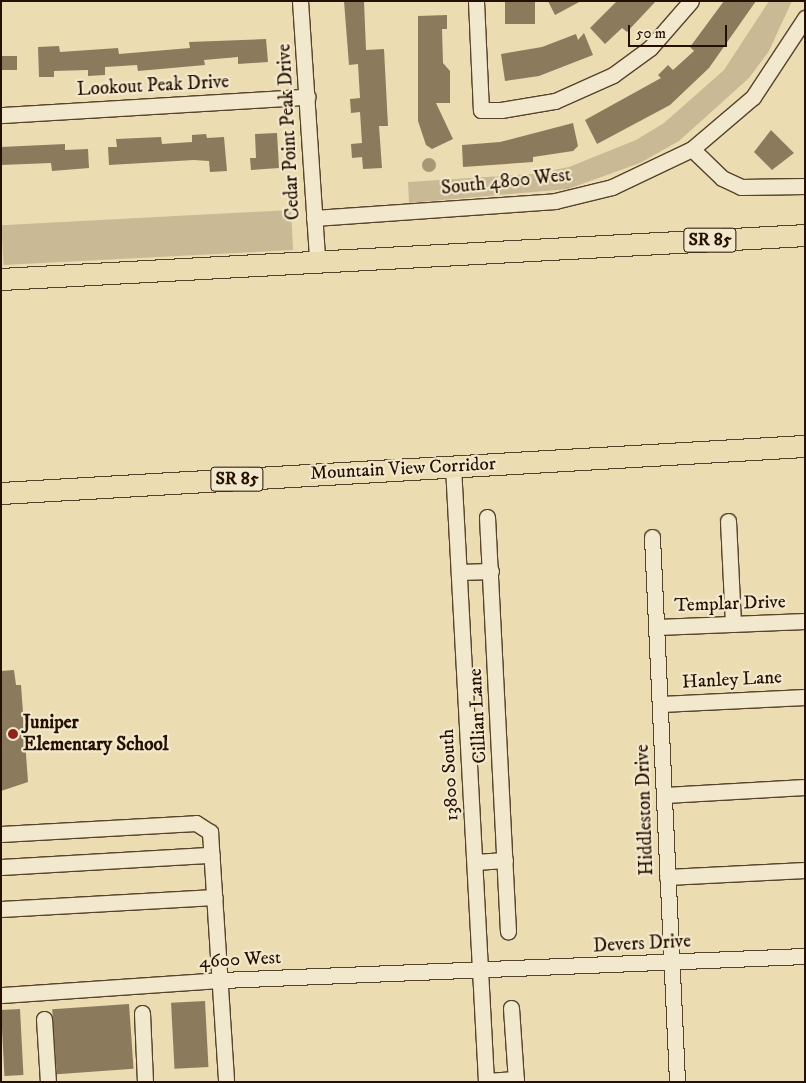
<!DOCTYPE html>
<html>
<head>
<meta charset="utf-8">
<style>
	body { margin:0 }
	#map { position:relative; width:806px; height:1083px; overflow:hidden; background:#ebdcb2; font-family:"IM FELL DW Pica",serif }
	div>[style] { position:absolute }
	[style*='--x'] { left:calc(var(--x)*1px); top:calc(var(--y)*1px); width:calc(var(--w)*1px); rotate:calc(var(--a)*1deg) }
	.green>* { inset:0; background:#c9b994; transform-origin:0 0 }
	.water>* { inset:0; background:#a89775 }
	.round { border-radius:50% }
	.building>* { inset:0; background:#8c7a5d; transform-origin:0 0 }
	.roads { filter:drop-shadow(1px 0 #56432c) drop-shadow(-1px 0 #56432c) drop-shadow(0 1px #56432c) drop-shadow(0 -1px #56432c) }
	.minor>* { height:15px; margin:-7.5px; padding:0 7.5px; transform-origin:7.5px; border-radius:7.5px; background:#f2e8cd }
	.highway>* { height:21px; margin:-10.5px; padding:0 10.5px; transform-origin:10.5px; border-radius:10.5px; background:#ebdcb2 }
	.dots>* { width:14px; height:14px; translate:-50% -50%; box-sizing:border-box; border:2px solid #f2e8cd; border-radius:50% }
	span { translate:-50% -50%; white-space:nowrap; text-align:center; line-height:1.15; -webkit-text-stroke:4.5px #f2e8cd; paint-order:stroke }
	.shield-label span { padding:1px 4px; background:#f2e8cd; border:1px solid; border-radius:4px; -webkit-text-stroke-width:0 }
	.shield-label { font-size:18px; color:#251000; font-weight:700 }
	.street-label { font-size:19px; color:#251000 }
	.poi-label { font-size:19px; color:#251000; font-weight:700 }
	.left { translate:0 -50%; text-align:left }
	.frame { position:absolute; inset:0; border:2px solid #251000; pointer-events:none }
	.scale { position:absolute; left:628px; top:25px; width:99px; height:22px; box-sizing:border-box; border:2px solid #251000; border-top:0; padding-left:6px; font-size:15px; line-height:18px; white-space:nowrap; color:#251000; -webkit-text-stroke:4px #f2e8cd; paint-order:stroke }
</style>
</head>
<body>
<div id="map">
	<div class="green">
		<i style="clip-path:polygon(769px 1px,792px 1px,769px 51px,749px 78px,679px 141px,640px 163px,568px 189px,409px 203px,408px 182px,533px 174px,569px 167px,636px 140px,664px 123px,724px 70px)"></i>
		<i style="left:291px;top:210px;width:40px;height:290px;rotate:87deg"></i>
	</div>
	<div class="water">
		<i class="round" style="left:422px;top:158px;width:14px;height:14px"></i>
	</div>
	<div class="building">
		<i style="clip-path:polygon(344px 1px,364px 1px,366px 50px,384px 49px,388px 126px,379px 126px,382px 168px,363px 169px,362px 157px,352px 158px,351px 144px,362px 143px,360px 112px,351px 113px,350px 99px,360px 98px,358px 64px,349px 65px)"></i>
		<i style="left:505px;top:1px;width:30px;height:23px"></i>
		<i style="clip-path:polygon(548px 1px,581px 1px,555px 15px)"></i>
		<i style="clip-path:polygon(617px 1px,656px 1px,627px 32px,622px 28px,605px 44px,590px 28px)"></i>
		<i style="clip-path:polygon(724px 1px,756px 1px,709px 68px,670px 105px,597px 144px,585px 120px,661px 78px,658px 75px,668px 65px,673px 70px,694px 51px,690px 47px)"></i>
		<i style="clip-path:polygon(447px 15px,447px 29px,442px 29px,443px 63px,450px 71px,450px 103px,436px 103px,453px 139px,432px 149px,426px 145px,418px 121px,418px 16px)"></i>
		<i style="clip-path:polygon(584px 33px,593px 55px,539px 76px,505px 81px,501px 54px,542px 47px,576px 34px,578px 40px)"></i>
		<i style="clip-path:polygon(266px 39px,268px 62px,238px 64px,238px 57px,204px 60px,205px 65px,138px 71px,137px 65px,105px 67px,105px 75px,88px 76px,88px 70px,54px 71px,54px 77px,39px 77px,38px 47px,59px 46px,60px 52px,118px 48px,119px 54px,190px 48px,189px 42px)"></i>
		<i style="left:17px;top:56px;width:14px;height:16px;rotate:90deg"></i>
		<i style="clip-path:polygon(573px 123px,578px 146px,573px 151px,533px 157px,533px 162px,463px 167px,462px 145px,500px 142px)"></i>
		<i style="clip-path:polygon(771px 130px,794px 153px,772px 170px,754px 152px)"></i>
		<i style="clip-path:polygon(277px 133px,279px 168px,251px 170px,250px 158px,256px 158px,255px 134px)"></i>
		<i style="clip-path:polygon(206px 134px,207px 138px,224px 137px,227px 171px,210px 172px,209px 161px,194px 160px,109px 165px,108px 147px,117px 147px,116px 139px,161px 137px,162px 144px,192px 142px,192px 135px)"></i>
		<i style="clip-path:polygon(65px 144px,65px 150px,88px 149px,89px 168px,52px 171px,51px 163px,1px 165px,1px 147px)"></i>
		<i style="clip-path:polygon(14px 670px,16px 685px,21px 685px,28px 782px,1px 791px,1px 671px)"></i>
		<i style="left:205px;top:1001px;width:66px;height:34px;rotate:87deg"></i>
		<i style="left:129px;top:1004px;width:65px;height:77px;rotate:86deg"></i>
		<i style="left:20px;top:1009px;width:66px;height:19px;rotate:87deg"></i>
	</div>
	<div class="roads">
		<div class="minor">
			<i style="--x:300;--y:1;--w:260;--a:86.2"></i>
			<i style="--x:476;--y:1;--w:109;--a:87.4"></i>
			<i style="--x:481;--y:110;--w:20;--a:0"></i>
			<i style="--x:501;--y:110;--w:55;--a:-9.5"></i>
			<i style="--x:555;--y:101;--w:64;--a:-24.1"></i>
			<i style="--x:613;--y:75;--w:46;--a:-36.1"></i>
			<i style="--x:650;--y:48;--w:62;--a:-48.9"></i>
			<i style="--x:1;--y:115;--w:307;--a:-3.4"></i>
			<i style="--x:692;--y:149;--w:42;--a:44"></i>
			<i style="--x:722;--y:178;--w:21;--a:25"></i>
			<i style="--x:741;--y:187;--w:64;--a:-0.9"></i>
			<i style="--x:314;--y:218;--w:242;--a:-4"></i>
			<i style="--x:555;--y:201;--w:59;--a:-13.8"></i>
			<i style="--x:612;--y:187;--w:89;--a:-25.4"></i>
			<i style="--x:692;--y:149;--w:80;--a:-40.4"></i>
			<i style="--x:753;--y:97;--w:95;--a:-56.6"></i>
			<i style="--x:453;--y:466;--w:617;--a:86.93"></i>
			<i style="--x:487;--y:517;--w:415;--a:87.1"></i>
			<i style="--x:728;--y:521;--w:103;--a:87.2"></i>
			<i style="--x:652;--y:537;--w:546;--a:87.37"></i>
			<i style="--x:459;--y:572;--w:32;--a:-2"></i>
			<i style="--x:657;--y:627;--w:148;--a:-2.3"></i>
			<i style="--x:661;--y:704;--w:144;--a:-2.8"></i>
			<i style="--x:665;--y:795;--w:140;--a:-3.3"></i>
			<i style="--x:1;--y:834;--w:195;--a:-3.2"></i>
			<i style="--x:196;--y:823;--w:17;--a:33"></i>
			<i style="--x:210;--y:832;--w:251;--a:86.3"></i>
			<i style="--x:475;--y:862;--w:30;--a:-4"></i>
			<i style="--x:1;--y:867;--w:211;--a:-3.3"></i>
			<i style="--x:667;--y:877;--w:138;--a:-2.9"></i>
			<i style="--x:1;--y:909;--w:214;--a:-3.2"></i>
			<i style="--x:1;--y:995;--w:222;--a:-3.9"></i>
			<i style="--x:222;--y:980;--w:583;--a:-2.36"></i>
			<i style="--x:511;--y:1008;--w:74;--a:86.1"></i>
			<i style="--x:142;--y:1013;--w:69;--a:87.5"></i>
			<i style="--x:44;--y:1019;--w:63;--a:86.4"></i>
			<i style="--x:486;--y:1081;--w:30;--a:-4"></i>
		</div>
		<div class="highway">
			<i style="--x:1;--y:279;--w:805;--a:-3.13"></i>
			<i style="--x:1;--y:493;--w:805;--a:-3.35"></i>
		</div>
	</div>
	<div class="dots">
		<i style="left:13px;top:734px;background:#8f2418"></i>
	</div>
	<div class="shield-label">
		<span style="left:710px;top:240px">SR 85</span>
		<span style="left:237px;top:479px">SR 85</span>
	</div>
	<div class="street-label">
		<span style="left:153px;top:86px;rotate:-3deg">Lookout Peak Drive</span>
		<span style="left:289px;top:132px;rotate:-93deg">Cedar Point Peak Drive</span>
		<span style="left:506px;top:182px;rotate:-6deg">South 4800 West</span>
		<span style="left:403px;top:469px;rotate:-3deg">Mountain View Corridor</span>
		<span style="left:730px;top:604px;rotate:-2deg">Templar Drive</span>
		<span style="left:732px;top:680px;rotate:-3deg">Hanley Lane</span>
		<span style="left:478px;top:716px;rotate:-93deg">Cillian Lane</span>
		<span style="left:450px;top:775px;rotate:-93deg">13800 South</span>
		<span style="left:645px;top:810px;rotate:-92deg">Hiddleston Drive</span>
		<span style="left:642px;top:944px;rotate:-3deg">Devers Drive</span>
		<span style="left:240px;top:960px;rotate:-3deg">4600 West</span>
	</div>
	<div class="poi-label">
		<span class="left" style="left:23px;top:734px">Juniper<br>Elementary School</span>
	</div>
	<div class="frame"></div>
	<div class="scale">50 m</div>
</div>
</body>
</html>
